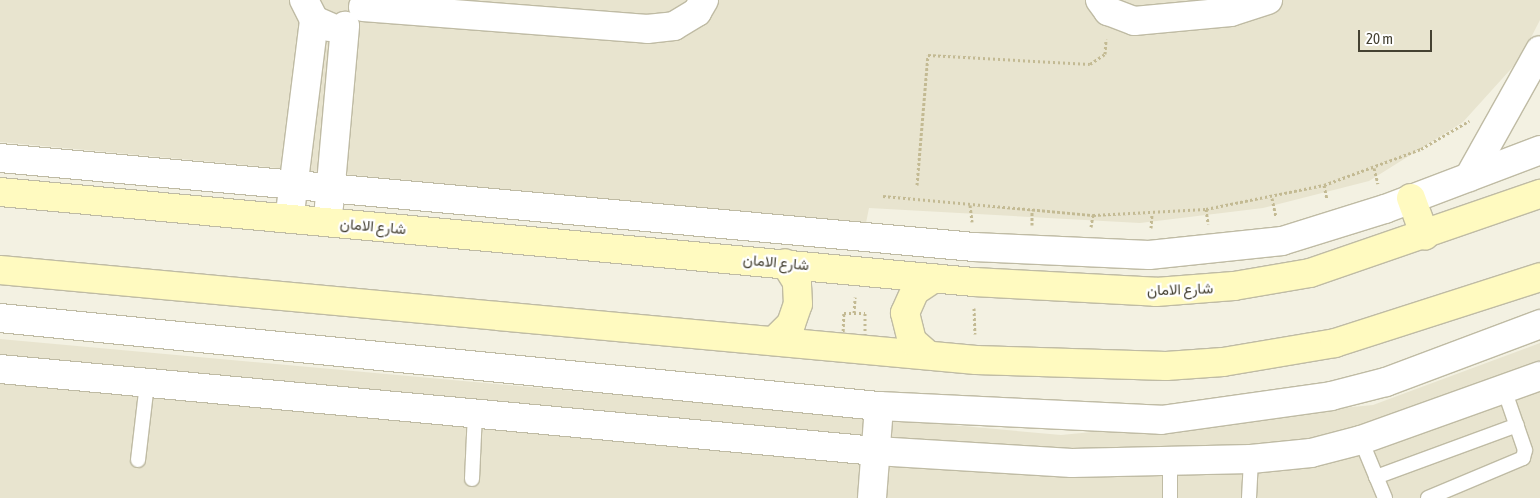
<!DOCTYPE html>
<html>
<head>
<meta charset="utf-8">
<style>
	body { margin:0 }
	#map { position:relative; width:1540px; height:498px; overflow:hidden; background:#f3f1e2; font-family:"Asap Condensed",Vazirmatn,sans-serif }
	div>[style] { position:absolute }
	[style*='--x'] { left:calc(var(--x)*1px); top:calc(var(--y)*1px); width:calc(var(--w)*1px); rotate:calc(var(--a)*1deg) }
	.residential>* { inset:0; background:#e8e4cf }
	.path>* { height:3px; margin-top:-1.5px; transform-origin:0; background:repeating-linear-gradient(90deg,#c3ba93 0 2.5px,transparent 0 5px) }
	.roads { filter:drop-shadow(1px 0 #bfbba4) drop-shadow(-1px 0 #bfbba4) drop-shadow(0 1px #bfbba4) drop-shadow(0 -1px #bfbba4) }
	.lane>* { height:14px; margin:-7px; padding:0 7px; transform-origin:7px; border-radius:7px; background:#fff }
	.street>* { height:28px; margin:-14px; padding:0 14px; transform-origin:14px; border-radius:14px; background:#fff }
	.secondary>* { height:28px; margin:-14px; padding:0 14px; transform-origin:14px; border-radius:14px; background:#fffac0 }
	span { translate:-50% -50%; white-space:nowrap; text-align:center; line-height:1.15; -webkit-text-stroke:4.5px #fff; paint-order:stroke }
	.street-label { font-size:15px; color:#454132 }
	.scale { position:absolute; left:1358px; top:30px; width:74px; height:22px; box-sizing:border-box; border:2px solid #454132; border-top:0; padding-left:6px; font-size:15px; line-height:18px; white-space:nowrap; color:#454132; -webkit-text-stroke:4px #fff; paint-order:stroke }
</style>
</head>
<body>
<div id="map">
	<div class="residential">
		<i style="clip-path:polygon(0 0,1540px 0,1540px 20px,1520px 59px,1463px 122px,1369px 181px,1263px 208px,1140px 223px,869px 208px,866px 223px,0 142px)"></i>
		<i style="clip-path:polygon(0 339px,1061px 435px,1373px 405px,1540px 343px,1540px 498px,0 498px)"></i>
	</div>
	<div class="path">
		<i style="--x:1374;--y:168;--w:16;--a:76"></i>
		<i style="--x:917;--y:185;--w:130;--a:-85.2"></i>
		<i style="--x:928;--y:55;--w:162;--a:3.2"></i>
		<i style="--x:1090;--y:64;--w:18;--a:-34"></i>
		<i style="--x:1105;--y:54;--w:15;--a:-86"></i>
		<i style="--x:1324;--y:185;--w:14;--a:78"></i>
		<i style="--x:883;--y:196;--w:211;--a:5.2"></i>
		<i style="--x:1093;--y:215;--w:113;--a:-3"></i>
		<i style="--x:1206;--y:209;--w:120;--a:-11.5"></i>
		<i style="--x:1324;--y:185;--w:103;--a:-20.4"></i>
		<i style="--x:1421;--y:149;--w:56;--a:-30.3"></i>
		<i style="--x:1272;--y:198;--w:19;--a:78"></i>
		<i style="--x:970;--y:205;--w:17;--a:83"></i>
		<i style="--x:1206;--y:209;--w:15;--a:82"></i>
		<i style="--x:1032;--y:225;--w:15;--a:-90"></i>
		<i style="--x:1091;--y:227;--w:12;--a:-81"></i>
		<i style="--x:1151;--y:228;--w:14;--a:-86"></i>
		<i style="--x:974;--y:308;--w:26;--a:88"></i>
		<i style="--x:844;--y:313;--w:21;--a:0"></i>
		<i style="--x:865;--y:313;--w:24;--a:90"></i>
		<i style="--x:865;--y:337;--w:22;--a:-177"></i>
		<i style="--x:843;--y:336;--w:23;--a:-88"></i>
		<i style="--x:854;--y:313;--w:16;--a:-86"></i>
	</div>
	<div class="roads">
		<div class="lane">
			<i style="--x:1361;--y:440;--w:63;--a:67.5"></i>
			<i style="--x:138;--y:460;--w:78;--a:-83.3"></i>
			<i style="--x:1376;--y:477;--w:150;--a:-20.2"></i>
			<i style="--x:472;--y:479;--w:66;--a:-87.4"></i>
			<i style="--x:1170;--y:498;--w:37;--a:-90"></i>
			<i style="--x:1249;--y:498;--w:39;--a:-87"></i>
			<i style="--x:1428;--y:498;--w:103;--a:-22.8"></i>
			<i style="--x:1523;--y:458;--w:8;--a:-76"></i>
			<i style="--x:1525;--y:450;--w:65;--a:-109"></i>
		</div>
		<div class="street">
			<i style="--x:304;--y:0;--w:22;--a:63"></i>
			<i style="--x:314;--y:20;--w:17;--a:24"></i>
			<i style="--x:1100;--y:0;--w:14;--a:54"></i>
			<i style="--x:1108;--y:11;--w:28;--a:21"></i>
			<i style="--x:1134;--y:21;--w:97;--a:-5.3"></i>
			<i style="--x:1231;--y:12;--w:39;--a:-18"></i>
			<i style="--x:363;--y:7;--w:285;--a:4.4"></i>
			<i style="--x:647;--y:29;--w:27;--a:-6"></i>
			<i style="--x:674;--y:26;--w:27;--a:-31"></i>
			<i style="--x:697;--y:12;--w:14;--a:-60"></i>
			<i style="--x:0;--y:158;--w:978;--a:5.22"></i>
			<i style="--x:974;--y:247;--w:175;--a:2.6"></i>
			<i style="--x:1149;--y:255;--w:134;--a:-6"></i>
			<i style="--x:1282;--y:241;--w:108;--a:-17.3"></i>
			<i style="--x:1385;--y:209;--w:166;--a:-20.8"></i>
			<i style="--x:1469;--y:177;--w:145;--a:-60.8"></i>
			<i style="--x:291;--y:205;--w:186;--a:-82.9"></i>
			<i style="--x:329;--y:206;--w:181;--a:-84.9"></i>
			<i style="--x:0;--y:318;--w:883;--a:5.72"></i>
			<i style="--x:879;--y:406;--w:282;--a:2.8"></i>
			<i style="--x:1161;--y:420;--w:172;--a:-8"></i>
			<i style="--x:1331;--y:396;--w:57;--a:-14.3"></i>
			<i style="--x:1386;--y:382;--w:165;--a:-20.6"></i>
			<i style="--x:0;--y:369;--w:880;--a:5.35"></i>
			<i style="--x:876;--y:451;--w:196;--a:3.5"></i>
			<i style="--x:1072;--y:463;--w:179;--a:-1.3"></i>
			<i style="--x:1251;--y:459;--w:60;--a:-5.7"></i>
			<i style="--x:1311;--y:453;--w:52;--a:-14.6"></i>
			<i style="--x:1361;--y:440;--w:190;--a:-19.7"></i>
			<i style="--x:872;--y:498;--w:92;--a:-85.6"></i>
		</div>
		<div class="secondary">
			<i style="--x:0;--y:192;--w:978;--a:5.28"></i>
			<i style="--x:974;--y:282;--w:182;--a:3.1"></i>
			<i style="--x:1156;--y:292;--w:78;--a:-4.4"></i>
			<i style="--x:1234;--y:286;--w:77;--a:-9.7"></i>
			<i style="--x:1310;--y:273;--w:243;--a:-19"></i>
			<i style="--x:1411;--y:198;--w:40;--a:69.8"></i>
			<i style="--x:0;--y:270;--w:980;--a:5.27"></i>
			<i style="--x:976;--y:360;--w:190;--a:1.8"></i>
			<i style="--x:1166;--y:366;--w:57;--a:-4"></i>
			<i style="--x:1223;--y:362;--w:114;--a:-9.6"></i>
			<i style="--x:1335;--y:343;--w:215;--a:-17.8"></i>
			<i style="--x:776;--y:339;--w:21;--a:-45"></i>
			<i style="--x:791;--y:324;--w:21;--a:-71"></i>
			<i style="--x:798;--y:304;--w:22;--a:-93"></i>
			<i style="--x:797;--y:282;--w:22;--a:-122"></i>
			<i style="--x:927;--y:354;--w:20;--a:-139"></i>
			<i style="--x:912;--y:341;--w:29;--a:-104"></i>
			<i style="--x:905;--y:313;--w:24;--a:-66"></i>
			<i style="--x:915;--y:291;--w:23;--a:-34"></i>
		</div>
	</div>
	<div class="street-label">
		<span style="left:373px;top:226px;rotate:5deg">شارع الامان</span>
		<span style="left:776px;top:262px;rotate:5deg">شارع الامان</span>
		<span style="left:1180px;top:289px;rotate:-2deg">شارع الامان</span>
	</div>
	<div class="scale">20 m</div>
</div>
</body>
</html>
